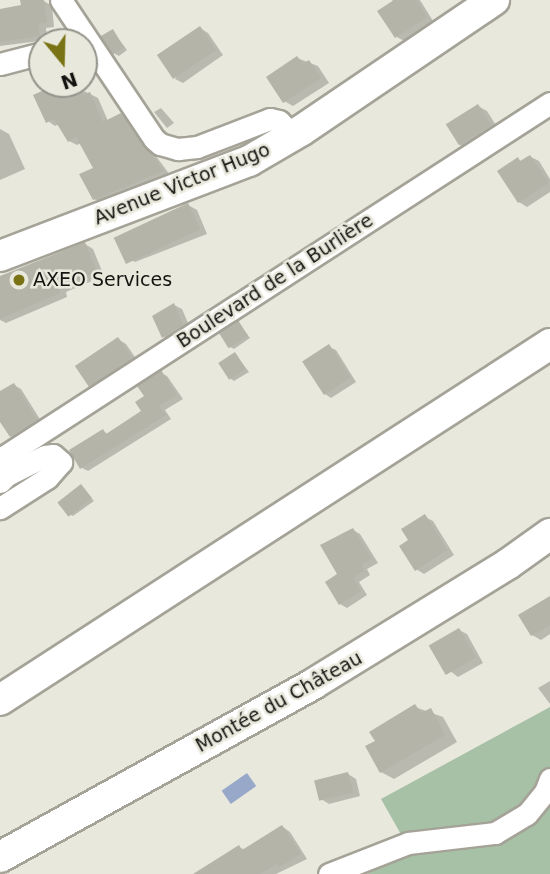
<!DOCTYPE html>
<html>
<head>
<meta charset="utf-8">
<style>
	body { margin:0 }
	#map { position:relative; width:550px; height:874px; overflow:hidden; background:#e9e8dc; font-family:"DejaVu Sans",sans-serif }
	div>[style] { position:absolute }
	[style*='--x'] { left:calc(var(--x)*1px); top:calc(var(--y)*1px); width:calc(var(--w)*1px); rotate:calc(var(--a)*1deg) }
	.green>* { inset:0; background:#a7c1a7 }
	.water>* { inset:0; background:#97a8c9; transform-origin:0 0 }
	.shadow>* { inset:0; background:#0003 }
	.building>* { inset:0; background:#b5b4a9; transform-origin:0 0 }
	.roads { filter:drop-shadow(2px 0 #a5a398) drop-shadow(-2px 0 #a5a398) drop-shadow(0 2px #a5a398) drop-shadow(0 -2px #a5a398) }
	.street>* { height:21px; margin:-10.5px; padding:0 10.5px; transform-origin:10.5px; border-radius:10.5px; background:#fff }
	.secondary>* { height:30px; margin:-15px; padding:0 15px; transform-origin:15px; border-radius:15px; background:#fff }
	.dots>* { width:19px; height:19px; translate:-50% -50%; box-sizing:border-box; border:4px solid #e9e8dc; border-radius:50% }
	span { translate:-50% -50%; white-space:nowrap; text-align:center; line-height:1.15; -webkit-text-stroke:5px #e9e8dc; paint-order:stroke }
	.street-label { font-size:19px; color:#151411 }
	.poi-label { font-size:19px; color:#151411 }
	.left { translate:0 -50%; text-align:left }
	.north { position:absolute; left:28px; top:28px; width:70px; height:70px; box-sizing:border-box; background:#e9e8dc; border:2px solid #94938b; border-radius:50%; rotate:161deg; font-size:19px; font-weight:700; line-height:28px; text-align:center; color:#151411 }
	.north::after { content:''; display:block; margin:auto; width:24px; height:32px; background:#7a7316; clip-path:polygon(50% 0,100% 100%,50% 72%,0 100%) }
</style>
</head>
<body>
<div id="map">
	<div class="green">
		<i style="clip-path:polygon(550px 707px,550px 874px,367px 874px,411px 852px,381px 799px)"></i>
	</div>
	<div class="water">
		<i style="left:247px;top:773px;width:16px;height:31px;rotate:55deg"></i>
	</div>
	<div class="shadow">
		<i style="clip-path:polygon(392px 0,420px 0,433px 21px,404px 41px,397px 37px,380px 12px,394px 2px)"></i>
		<i style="clip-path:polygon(44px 1px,52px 6px,54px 27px,46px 28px,47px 40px,0 46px,0 10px)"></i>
		<i style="clip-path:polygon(200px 28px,208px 33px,223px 55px,183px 83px,175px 79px)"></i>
		<i style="clip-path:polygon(113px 31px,127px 50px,119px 56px,115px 54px)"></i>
		<i style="clip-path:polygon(297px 58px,318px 66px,329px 83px,293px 106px,284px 101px)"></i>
		<i style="clip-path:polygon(62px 84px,71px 84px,77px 90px,80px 89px,98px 98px,108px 121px,121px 115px,129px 120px,170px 175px,102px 203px,94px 199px,96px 169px,81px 143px,77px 145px,69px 141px,59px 124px,55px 126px,48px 121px)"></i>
		<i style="clip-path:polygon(478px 106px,487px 111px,499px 130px,468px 150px,460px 145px)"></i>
		<i style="clip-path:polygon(161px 108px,174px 123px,167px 128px,154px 112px)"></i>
		<i style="clip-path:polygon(0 129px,9px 134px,25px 169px,0 180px)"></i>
		<i style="clip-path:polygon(531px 157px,539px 161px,550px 179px,550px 192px,527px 207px,519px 202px,518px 159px,522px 162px)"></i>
		<i style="clip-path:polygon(188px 205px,197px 210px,207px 234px,135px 262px,126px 257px)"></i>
		<i style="clip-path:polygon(85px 244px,93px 249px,104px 276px,66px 292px,67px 297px,6px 323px,0 320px,0 278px)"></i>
		<i style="clip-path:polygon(174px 305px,182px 309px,191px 330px,172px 342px,164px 337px,155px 316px)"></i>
		<i style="clip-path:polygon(238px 322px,250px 338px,234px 349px,230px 347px)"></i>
		<i style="clip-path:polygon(118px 339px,126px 344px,139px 363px,96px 390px,88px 386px)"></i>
		<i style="clip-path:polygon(329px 347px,336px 350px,356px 382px,331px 398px,325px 394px)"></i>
		<i style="clip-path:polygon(235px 354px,249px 372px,234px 381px,231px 379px)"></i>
		<i style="clip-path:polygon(161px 373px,167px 376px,183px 399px,165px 410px,171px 419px,88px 471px,82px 468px,103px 431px,109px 435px,144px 412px,146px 397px)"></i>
		<i style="clip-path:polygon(14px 385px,21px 389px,43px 424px,19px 440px,11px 436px,0 419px,0 393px)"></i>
		<i style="clip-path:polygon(81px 486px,94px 501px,73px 516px,69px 514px)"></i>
		<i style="clip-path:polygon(425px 517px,433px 521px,454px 555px,424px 574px,416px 569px,411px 540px)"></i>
		<i style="clip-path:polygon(353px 530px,360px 534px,378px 563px,367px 569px,370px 575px,359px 582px,367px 595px,347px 608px,340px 604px,340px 574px)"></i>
		<i style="clip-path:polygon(550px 603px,550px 634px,541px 640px,532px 635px)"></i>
		<i style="clip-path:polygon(459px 630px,467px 634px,483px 663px,458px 677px,441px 664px,431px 646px)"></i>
		<i style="clip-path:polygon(550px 681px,550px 704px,538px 688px)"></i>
		<i style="clip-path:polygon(415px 707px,443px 717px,457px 742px,394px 779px,381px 772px,377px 741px)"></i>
		<i style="clip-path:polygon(348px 774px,356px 779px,360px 796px,329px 804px,321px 799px)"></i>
		<i style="clip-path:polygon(283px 827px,290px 832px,307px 859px,276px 874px,196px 874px,239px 847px,245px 850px)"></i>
	</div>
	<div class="building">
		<i style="clip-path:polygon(20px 0,44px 0,47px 23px,38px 24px,40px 36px,0 42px,0 9px,21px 5px)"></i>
		<i style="clip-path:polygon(394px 0,417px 0,427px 17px,395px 38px,377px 11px)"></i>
		<i style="left:200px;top:26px;width:29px;height:52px;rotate:56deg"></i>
		<i style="left:113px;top:29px;width:22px;height:14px;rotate:60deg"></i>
		<i style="clip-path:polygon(297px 56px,303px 64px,309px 60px,321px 78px,283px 103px,266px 77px)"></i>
		<i style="clip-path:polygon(58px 84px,69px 84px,72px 90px,80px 87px,83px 95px,90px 92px,103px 122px,121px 113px,164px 171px,93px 200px,79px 174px,93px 168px,76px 137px,68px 142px,54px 119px,46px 123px,33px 95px)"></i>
		<i style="left:478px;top:104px;width:25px;height:38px;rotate:58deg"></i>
		<i style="clip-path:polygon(530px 155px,549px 183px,518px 203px,497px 171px,518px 157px,520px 161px)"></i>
		<i style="left:188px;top:203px;width:29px;height:82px;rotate:65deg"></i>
		<i style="clip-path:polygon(85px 242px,97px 272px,59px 288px,60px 293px,0 319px,0 276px)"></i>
		<i style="clip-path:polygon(174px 303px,183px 325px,162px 338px,152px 316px)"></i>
		<i style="left:238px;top:320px;width:19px;height:23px;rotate:58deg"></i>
		<i style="left:118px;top:337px;width:25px;height:52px;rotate:56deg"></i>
		<i style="left:329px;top:344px;width:40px;height:32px;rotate:57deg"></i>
		<i style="left:235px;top:352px;width:20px;height:20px;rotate:57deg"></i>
		<i style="clip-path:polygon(161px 370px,177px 395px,159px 406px,166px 415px,80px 469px,69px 450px,103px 429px,106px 434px,141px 411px,135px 402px,144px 396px,137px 386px)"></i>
		<i style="clip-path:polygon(14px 383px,37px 419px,10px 437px,0 422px,0 391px)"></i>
		<i style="left:81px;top:484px;width:18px;height:30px;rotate:52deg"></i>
		<i style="clip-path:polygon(425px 514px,447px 550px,415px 571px,399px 546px,408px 540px,401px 529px)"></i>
		<i style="clip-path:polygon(353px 528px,372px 559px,361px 565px,364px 571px,353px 578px,361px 591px,339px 605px,325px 582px,337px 574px,320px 545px)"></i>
		<i style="clip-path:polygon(550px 596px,550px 625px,531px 636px,518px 615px)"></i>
		<i style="left:459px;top:628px;width:34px;height:35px;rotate:60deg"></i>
		<i style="clip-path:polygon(415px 704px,421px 713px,431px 708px,445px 735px,380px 773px,365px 746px,375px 741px,369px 732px)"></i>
		<i style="left:348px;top:772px;width:21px;height:35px;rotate:76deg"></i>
		<i style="clip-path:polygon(282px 825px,301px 854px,279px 867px,277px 864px,260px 874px,193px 874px,239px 845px,242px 850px)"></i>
	</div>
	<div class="roads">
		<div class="street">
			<i style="--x:61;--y:0;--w:167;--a:56.2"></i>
			<i style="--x:154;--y:139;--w:8;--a:40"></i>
			<i style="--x:160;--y:144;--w:19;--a:16"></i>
			<i style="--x:178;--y:149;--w:19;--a:-6"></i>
			<i style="--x:197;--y:147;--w:78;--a:-21"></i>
			<i style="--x:270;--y:119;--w:9;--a:13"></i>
			<i style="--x:279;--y:121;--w:21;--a:47"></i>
			<i style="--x:0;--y:64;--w:43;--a:-14.7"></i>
			<i style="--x:0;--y:459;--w:655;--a:-32.91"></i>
			<i style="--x:0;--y:482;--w:10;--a:-45"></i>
			<i style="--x:7;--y:475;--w:42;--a:-26.6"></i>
			<i style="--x:45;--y:456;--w:8;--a:-7"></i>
			<i style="--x:53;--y:455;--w:11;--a:41"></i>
			<i style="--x:61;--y:462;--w:21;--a:131"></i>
			<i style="--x:47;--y:478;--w:56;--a:147.4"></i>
			<i style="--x:329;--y:874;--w:85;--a:-21.4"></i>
			<i style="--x:408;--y:843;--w:88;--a:-6.6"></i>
			<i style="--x:495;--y:833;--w:37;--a:-31"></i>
			<i style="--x:527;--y:814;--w:28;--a:-51"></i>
			<i style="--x:545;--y:792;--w:14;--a:-69"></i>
		</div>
		<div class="secondary">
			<i style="--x:0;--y:256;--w:267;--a:-20.9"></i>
			<i style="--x:249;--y:161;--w:61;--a:-30.3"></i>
			<i style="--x:302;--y:130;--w:232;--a:-34.1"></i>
			<i style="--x:0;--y:700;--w:655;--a:-32.91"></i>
			<i style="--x:0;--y:857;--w:358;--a:-28.9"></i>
			<i style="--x:313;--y:684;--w:229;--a:-31.6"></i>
			<i style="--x:508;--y:564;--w:52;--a:-35.5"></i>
		</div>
	</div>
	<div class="dots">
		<i style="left:19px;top:280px;background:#7a7316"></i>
	</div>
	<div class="street-label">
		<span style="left:182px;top:184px;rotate:-22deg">Avenue Victor Hugo</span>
		<span style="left:275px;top:281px;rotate:-33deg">Boulevard de la Burlière</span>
		<span style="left:279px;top:702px;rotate:-29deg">Montée du Château</span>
	</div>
	<div class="poi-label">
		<span class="left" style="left:33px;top:280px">AXEO Services</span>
	</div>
	<div class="north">N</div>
</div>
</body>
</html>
